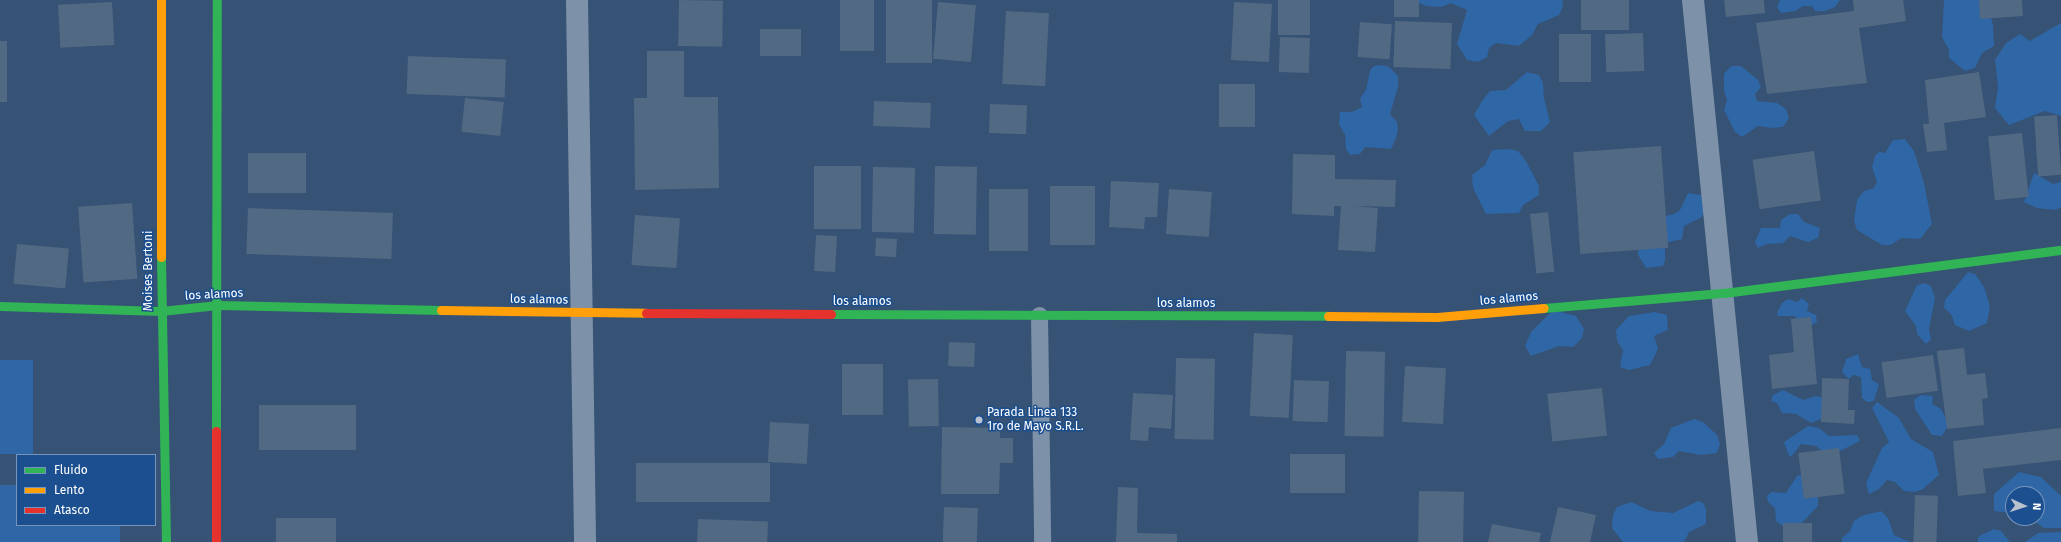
<!DOCTYPE html>
<html>
<head>
<meta charset="utf-8">
<style>
	body { margin:0 }
	#map { position:relative; width:2061px; height:542px; overflow:hidden; background:#365274; font-family:"Fira Sans",sans-serif }
	div>[style] { position:absolute }
	[style*='--x'] { left:calc(var(--x)*1px); top:calc(var(--y)*1px); width:calc(var(--w)*1px); rotate:calc(var(--a)*1deg) }
	.green>* { inset:0; background:#2f66a5; transform-origin:0 0 }
	.building>* { inset:0; background:#526984; transform-origin:0 0 }
	.lane>* { height:17px; margin:-8.5px; padding:0 8.5px; transform-origin:8.5px; border-radius:8.5px; background:#7d92a8 }
	.street>* { height:22px; margin:-11px; padding:0 11px; transform-origin:11px; border-radius:11px; background:#7d92a8 }
	.fast>* { height:9px; margin:-4.5px; padding:0 4.5px; transform-origin:4.5px; border-radius:4.5px; background:#30b455 }
	.slow>* { height:9px; margin:-4.5px; padding:0 4.5px; transform-origin:4.5px; border-radius:4.5px; background:#ff9f0a }
	.jam>* { height:9px; margin:-4.5px; padding:0 4.5px; transform-origin:4.5px; border-radius:4.5px; background:#e5322d }
	.dots>* { width:11px; height:11px; translate:-50% -50%; box-sizing:border-box; border:2px solid #1b4f8f; border-radius:50% }
	span { translate:-50% -50%; white-space:nowrap; text-align:center; line-height:1.15; -webkit-text-stroke:3px #1b4f8f; paint-order:stroke }
	.street-label { font-size:12px; color:#fff }
	.poi-label { font-size:12px; color:#fff }
	.left { translate:0 -50%; text-align:left }
	.legend { position:absolute; left:16px; top:454px; width:140px; height:72px; box-sizing:border-box; background:#1b4f8f; border:1px solid #7695bc; margin:0; padding:5px 7px; list-style:none; font-size:12px; color:#fff }
	.legend li { display:flex; align-items:center; gap:8px; height:20px }
	.legend b { width:20px; border:1px solid #7695bc }
	.north { position:absolute; left:2005px; top:486px; width:40px; height:40px; box-sizing:border-box; background:#1b4f8f; border:1px solid #7695bc; border-radius:50%; rotate:93deg; font-size:11px; font-weight:700; line-height:16px; text-align:center; color:#fff }
	.north::after { content:''; display:block; margin:auto; width:14px; height:18px; background:#b9c2ce; clip-path:polygon(50% 0,100% 100%,50% 72%,0 100%) }
</style>
</head>
<body>
<div id="map">
	<div class="green">
		<i style="clip-path:polygon(1413px 0,1562px 0,1563px 6px,1559px 15px,1538px 24px,1532px 35px,1519px 46px,1496px 43px,1489px 48px,1487px 57px,1478px 62px,1467px 60px,1457px 44px,1467px 10px,1451px 3px,1441px 7px,1426px 6px)"></i>
		<i style="clip-path:polygon(1780px 0,1840px 0,1835px 7px,1825px 11px,1815px 11px,1812px 6px,1803px 6px,1795px 11px,1781px 13px,1777px 7px)"></i>
		<i style="clip-path:polygon(1944px 0,1986px 0,1993px 25px,1994px 46px,1982px 53px,1975px 68px,1965px 71px,1949px 58px,1949px 50px,1942px 37px)"></i>
		<i style="clip-path:polygon(2061px 23px,2061px 116px,2045px 111px,2009px 125px,1995px 108px,1998px 88px,1995px 60px,2006px 43px,2020px 34px,2030px 41px)"></i>
		<i style="clip-path:polygon(1382px 65px,1389px 67px,1398px 76px,1398px 87px,1390px 114px,1397px 122px,1398px 130px,1396px 138px,1391px 149px,1365px 147px,1360px 154px,1350px 155px,1346px 149px,1345px 135px,1339px 124px,1340px 112px,1352px 112px,1362px 107px,1360px 98px,1366px 90px,1370px 70px,1374px 66px)"></i>
		<i style="clip-path:polygon(1731px 66px,1741px 66px,1758px 80px,1761px 87px,1755px 94px,1757px 101px,1777px 103px,1786px 109px,1789px 118px,1783px 127px,1772px 128px,1758px 126px,1742px 137px,1735px 132px,1724px 110px,1727px 100px,1724px 91px,1724px 74px)"></i>
		<i style="clip-path:polygon(1527px 72px,1539px 75px,1543px 83px,1544px 98px,1550px 122px,1541px 131px,1525px 131px,1519px 119px,1508px 121px,1489px 136px,1474px 115px,1482px 101px,1490px 91px,1506px 90px)"></i>
		<i style="clip-path:polygon(1905px 139px,1914px 151px,1924px 183px,1932px 224px,1920px 239px,1901px 238px,1891px 245px,1882px 245px,1857px 230px,1854px 221px,1857px 200px,1864px 191px,1874px 188px,1877px 182px,1872px 167px,1875px 156px,1879px 152px,1885px 153px,1893px 140px)"></i>
		<i style="clip-path:polygon(1509px 149px,1518px 151px,1526px 161px,1539px 186px,1539px 195px,1523px 205px,1519px 213px,1486px 214px,1473px 188px,1472px 175px,1485px 165px,1492px 150px)"></i>
		<i style="clip-path:polygon(2034px 173px,2053px 184px,2061px 182px,2061px 207px,2055px 210px,2037px 208px,2024px 202px)"></i>
		<i style="clip-path:polygon(1688px 193px,1701px 195px,1705px 208px,1702px 217px,1684px 226px,1682px 239px,1665px 243px,1665px 261px,1663px 266px,1646px 268px,1638px 255px,1639px 241px,1660px 217px,1674px 214px,1680px 210px)"></i>
		<i style="clip-path:polygon(1790px 214px,1798px 214px,1804px 222px,1820px 228px,1818px 238px,1808px 242px,1790px 236px,1783px 243px,1767px 244px,1758px 248px,1755px 242px,1761px 228px,1780px 228px,1781px 220px)"></i>
		<i style="clip-path:polygon(1968px 272px,1975px 274px,1984px 287px,1990px 306px,1987px 323px,1969px 331px,1955px 325px,1951px 314px,1944px 308px,1945px 300px)"></i>
		<i style="clip-path:polygon(1924px 283px,1931px 286px,1935px 298px,1929px 329px,1931px 339px,1926px 344px,1917px 334px,1916px 326px,1905px 311px,1917px 285px)"></i>
		<i style="clip-path:polygon(1802px 298px,1809px 304px,1807px 311px,1816px 315px,1817px 322px,1808px 327px,1798px 324px,1795px 316px,1778px 316px,1777px 313px,1782px 303px,1788px 299px,1797px 302px)"></i>
		<i style="clip-path:polygon(1553px 310px,1576px 316px,1584px 329px,1582px 338px,1573px 347px,1559px 346px,1531px 356px,1525px 346px,1531px 332px)"></i>
		<i style="clip-path:polygon(1655px 312px,1667px 315px,1668px 330px,1654px 336px,1658px 349px,1650px 365px,1629px 370px,1620px 367px,1623px 350px,1617px 341px,1616px 330px,1629px 316px)"></i>
		<i style="clip-path:polygon(1858px 354px,1862px 367px,1870px 369px,1872px 380px,1879px 384px,1874px 401px,1867px 402px,1862px 398px,1861px 377px,1853px 375px,1849px 379px,1842px 372px,1846px 359px)"></i>
		<i style="left:0;top:360px;width:33px;height:94px"></i>
		<i style="clip-path:polygon(1783px 390px,1803px 400px,1816px 396px,1825px 398px,1828px 416px,1811px 423px,1796px 414px,1782px 413px,1777px 403px,1771px 401px,1773px 395px)"></i>
		<i style="clip-path:polygon(1921px 395px,1933px 396px,1932px 404px,1941px 409px,1949px 424px,1942px 436px,1932px 435px,1915px 409px,1914px 400px)"></i>
		<i style="clip-path:polygon(1877px 402px,1899px 418px,1911px 439px,1933px 452px,1939px 475px,1923px 489px,1915px 492px,1904px 491px,1895px 482px,1887px 480px,1879px 489px,1869px 494px,1866px 483px,1882px 448px,1889px 442px,1872px 408px)"></i>
		<i style="clip-path:polygon(1694px 419px,1703px 422px,1717px 435px,1720px 444px,1717px 453px,1701px 455px,1679px 451px,1673px 457px,1658px 459px,1654px 453px,1664px 444px,1671px 428px)"></i>
		<i style="clip-path:polygon(1808px 426px,1819px 428px,1829px 436px,1857px 435px,1860px 441px,1834px 454px,1825px 454px,1816px 446px,1801px 444px,1792px 456px,1789px 456px,1784px 442px)"></i>
		<i style="clip-path:polygon(1811px 472px,1818px 484px,1818px 506px,1799px 526px,1787px 529px,1776px 521px,1775px 508px,1768px 502px,1767px 496px,1771px 492px,1786px 493px,1797px 476px)"></i>
		<i style="clip-path:polygon(2019px 472px,2041px 477px,2061px 496px,2061px 528px,2044px 528px,2030px 518px,2037px 518px,2037px 494px,2013px 494px,2013px 513px,1994px 511px,1994px 494px)"></i>
		<i style="clip-path:polygon(0 485px,17px 485px,17px 525px,120px 525px,120px 542px,0 542px)"></i>
		<i style="clip-path:polygon(1698px 501px,1703px 503px,1706px 509px,1706px 524px,1689px 532px,1684px 542px,1623px 542px,1612px 528px,1613px 515px,1617px 507px,1631px 502px,1651px 511px,1673px 513px)"></i>
		<i style="clip-path:polygon(1881px 511px,1888px 518px,1894px 535px,1910px 542px,1842px 542px,1842px 538px,1850px 531px,1854px 521px,1861px 516px)"></i>
		<i style="clip-path:polygon(1994px 529px,2001px 531px,2010px 542px,1978px 542px,1978px 538px,1981px 535px)"></i>
		<i style="clip-path:polygon(2061px 532px,2061px 542px,2025px 542px,2038px 533px)"></i>
	</div>
	<div class="building">
		<i style="left:679px;top:0;width:44px;height:46px;rotate:1deg"></i>
		<i style="left:840px;top:0;width:34px;height:51px"></i>
		<i style="left:886px;top:0;width:46px;height:63px"></i>
		<i style="left:1278px;top:0;width:32px;height:35px"></i>
		<i style="left:1394px;top:0;width:25px;height:17px"></i>
		<i style="left:1581px;top:0;width:48px;height:30px"></i>
		<i style="clip-path:polygon(1724px 0,1764px 0,1765px 13px,1726px 17px)"></i>
		<i style="clip-path:polygon(1853px 0,1903px 0,1906px 21px,1859px 28px,1867px 83px,1767px 94px,1756px 23px,1854px 11px)"></i>
		<i style="clip-path:polygon(1979px 0,2022px 0,2023px 16px,1980px 19px)"></i>
		<i style="left:112px;top:2px;width:43px;height:54px;rotate:87deg"></i>
		<i style="left:938px;top:2px;width:38px;height:57px;rotate:5deg"></i>
		<i style="left:1234px;top:2px;width:38px;height:58px;rotate:3deg"></i>
		<i style="left:1006px;top:11px;width:43px;height:73px;rotate:3deg"></i>
		<i style="left:1395px;top:21px;width:57px;height:46px;rotate:2deg"></i>
		<i style="left:1360px;top:22px;width:32px;height:35px;rotate:4deg"></i>
		<i style="left:760px;top:29px;width:41px;height:27px"></i>
		<i style="left:1643px;top:33px;width:38px;height:38px;rotate:88deg"></i>
		<i style="left:1559px;top:34px;width:32px;height:48px"></i>
		<i style="left:1280px;top:37px;width:30px;height:35px;rotate:2deg"></i>
		<i style="left:0;top:41px;width:7px;height:61px"></i>
		<i style="clip-path:polygon(647px 51px,684px 51px,684px 97px,718px 97px,719px 188px,635px 190px,634px 98px,647px 98px)"></i>
		<i style="left:408px;top:56px;width:98px;height:38px;rotate:2deg"></i>
		<i style="clip-path:polygon(1979px 72px,1986px 117px,1944px 123px,1947px 150px,1927px 152px,1923px 124px,1929px 124px,1925px 80px)"></i>
		<i style="left:1219px;top:84px;width:36px;height:43px"></i>
		<i style="left:465px;top:98px;width:39px;height:34px;rotate:6deg"></i>
		<i style="left:874px;top:101px;width:57px;height:25px;rotate:2deg"></i>
		<i style="left:990px;top:104px;width:37px;height:29px;rotate:2deg"></i>
		<i style="left:2057px;top:115px;width:60px;height:23px;rotate:86deg"></i>
		<i style="left:2022px;top:133px;width:64px;height:34px;rotate:84deg"></i>
		<i style="left:1661px;top:146px;width:102px;height:88px;rotate:86deg"></i>
		<i style="left:1814px;top:151px;width:50px;height:62px;rotate:82deg"></i>
		<i style="left:306px;top:153px;width:40px;height:58px;rotate:90deg"></i>
		<i style="clip-path:polygon(1293px 154px,1335px 155px,1335px 179px,1396px 180px,1395px 207px,1353px 206px,1378px 208px,1375px 252px,1338px 250px,1341px 206px,1334px 206px,1334px 216px,1292px 214px)"></i>
		<i style="left:814px;top:166px;width:47px;height:63px"></i>
		<i style="left:935px;top:166px;width:42px;height:68px;rotate:1deg"></i>
		<i style="left:873px;top:167px;width:42px;height:65px;rotate:1deg"></i>
		<i style="clip-path:polygon(1111px 181px,1159px 183px,1157px 217px,1145px 217px,1144px 229px,1109px 227px)"></i>
		<i style="left:1050px;top:186px;width:45px;height:59px"></i>
		<i style="left:989px;top:189px;width:39px;height:62px"></i>
		<i style="left:1169px;top:189px;width:43px;height:45px;rotate:4deg"></i>
		<i style="left:132px;top:203px;width:76px;height:54px;rotate:86deg"></i>
		<i style="left:248px;top:208px;width:145px;height:46px;rotate:2deg"></i>
		<i style="left:1548px;top:212px;width:60px;height:18px;rotate:84deg"></i>
		<i style="left:635px;top:215px;width:45px;height:50px;rotate:4deg"></i>
		<i style="left:816px;top:235px;width:21px;height:36px;rotate:3deg"></i>
		<i style="left:876px;top:238px;width:21px;height:18px;rotate:3deg"></i>
		<i style="left:17px;top:244px;width:52px;height:40px;rotate:5deg"></i>
		<i style="clip-path:polygon(1811px 317px,1817px 384px,1772px 389px,1769px 355px,1794px 352px,1791px 319px)"></i>
		<i style="left:1254px;top:333px;width:39px;height:83px;rotate:3deg"></i>
		<i style="left:949px;top:342px;width:26px;height:24px;rotate:2deg"></i>
		<i style="clip-path:polygon(1964px 348px,1967px 375px,1985px 373px,1988px 398px,1982px 399px,1984px 425px,1947px 429px,1937px 351px)"></i>
		<i style="left:1346px;top:351px;width:39px;height:85px;rotate:1deg"></i>
		<i style="left:1933px;top:355px;width:36px;height:52px;rotate:82deg"></i>
		<i style="left:1176px;top:358px;width:39px;height:81px;rotate:1deg"></i>
		<i style="left:842px;top:364px;width:41px;height:51px"></i>
		<i style="left:1405px;top:366px;width:41px;height:56px;rotate:3deg"></i>
		<i style="clip-path:polygon(1822px 378px,1849px 379px,1848px 410px,1855px 410px,1854px 424px,1821px 422px)"></i>
		<i style="left:938px;top:379px;width:47px;height:30px;rotate:89deg"></i>
		<i style="left:1294px;top:380px;width:35px;height:41px;rotate:2deg"></i>
		<i style="left:1602px;top:388px;width:48px;height:55px;rotate:84deg"></i>
		<i style="clip-path:polygon(1133px 393px,1173px 395px,1171px 429px,1149px 427px,1148px 441px,1130px 440px)"></i>
		<i style="left:259px;top:405px;width:97px;height:45px"></i>
		<i style="left:770px;top:422px;width:39px;height:40px;rotate:3deg"></i>
		<i style="clip-path:polygon(942px 427px,1000px 428px,1000px 438px,1013px 438px,1013px 463px,1000px 463px,999px 494px,941px 494px)"></i>
		<i style="clip-path:polygon(2061px 428px,2061px 460px,1983px 469px,1986px 493px,1958px 496px,1953px 441px)"></i>
		<i style="left:1839px;top:448px;width:46px;height:41px;rotate:83deg"></i>
		<i style="left:1290px;top:454px;width:55px;height:39px"></i>
		<i style="left:770px;top:463px;width:39px;height:134px;rotate:90deg"></i>
		<i style="clip-path:polygon(1118px 487px,1138px 488px,1137px 533px,1177px 534px,1177px 542px,1116px 542px)"></i>
		<i style="left:1419px;top:491px;width:45px;height:51px;rotate:1deg"></i>
		<i style="left:1915px;top:495px;width:23px;height:47px;rotate:2deg"></i>
		<i style="left:944px;top:507px;width:34px;height:35px;rotate:2deg"></i>
		<i style="clip-path:polygon(1558px 507px,1596px 515px,1590px 542px,1550px 542px)"></i>
		<i style="left:276px;top:518px;width:60px;height:24px"></i>
		<i style="left:698px;top:519px;width:70px;height:23px;rotate:2deg"></i>
		<i style="left:1783px;top:523px;width:29px;height:19px"></i>
		<i style="clip-path:polygon(1492px 524px,1541px 533px,1539px 542px,1488px 542px)"></i>
	</div>
	<div class="lane">
		<i style="--x:1039;--y:315;--w:226;--a:89.2"></i>
	</div>
	<div class="street">
		<i style="--x:577;--y:0;--w:542;--a:89.15"></i>
		<i style="--x:1693;--y:0;--w:545;--a:84.31"></i>
	</div>
	<div class="fast">
		<i style="--x:161;--y:257;--w:285;--a:89"></i>
		<i style="--x:0;--y:306;--w:161;--a:1.8"></i>
		<i style="--x:161;--y:311;--w:57;--a:-6"></i>
		<i style="--x:218;--y:305;--w:223;--a:1.3"></i>
		<i style="--x:1544;--y:308;--w:181;--a:-4.8"></i>
		<i style="--x:1724;--y:293;--w:340;--a:-7.3"></i>
		<i style="--x:831;--y:314;--w:497;--a:0.2"></i>
		<i style="--x:216;--y:431;--w:431;--a:-89.9"></i>
	</div>
	<div class="slow">
		<i style="--x:161;--y:0;--w:257;--a:90"></i>
		<i style="--x:441;--y:310;--w:205;--a:0.8"></i>
		<i style="--x:1328;--y:316;--w:109;--a:0.5"></i>
		<i style="--x:1437;--y:317;--w:107;--a:-4.8"></i>
	</div>
	<div class="jam">
		<i style="--x:646;--y:313;--w:185;--a:0.3"></i>
		<i style="--x:216;--y:542;--w:111;--a:-90"></i>
	</div>
	<div class="dots">
		<i style="left:979px;top:420px;background:#b9c2ce"></i>
	</div>
	<div class="street-label">
		<span style="left:149px;top:271px;rotate:-90deg">Moises Bertoni</span>
		<span style="left:214px;top:295px;rotate:-3deg">los alamos</span>
		<span style="left:1509px;top:299px;rotate:-5deg">los alamos</span>
		<span style="left:539px;top:300px;rotate:1deg">los alamos</span>
		<span style="left:862px;top:302px">los alamos</span>
		<span style="left:1186px;top:304px">los alamos</span>
	</div>
	<div class="poi-label">
		<span class="left" style="left:987px;top:420px">Parada Linea 133<br>1ro de Mayo S.R.L.</span>
	</div>
	<ul class="legend">
	<li><b style="height:5px;background:#30b455"></b>Fluido</li>
	<li><b style="height:5px;background:#ff9f0a"></b>Lento</li>
	<li><b style="height:5px;background:#e5322d"></b>Atasco</li>
	</ul>
	<div class="north">N</div>
</div>
</body>
</html>
